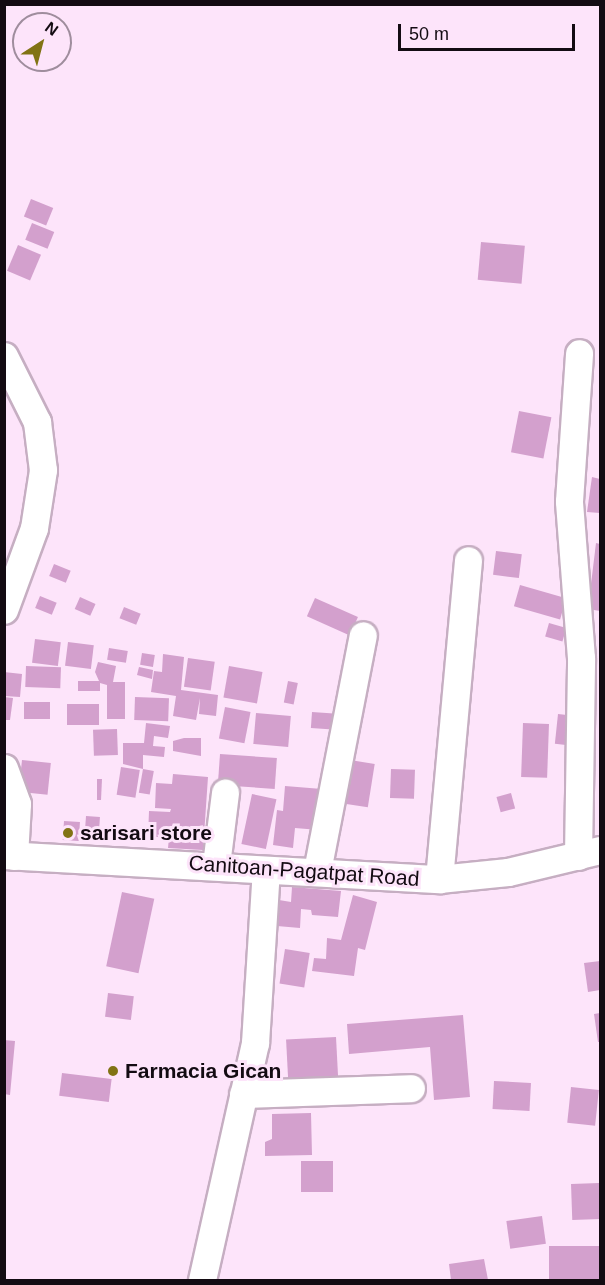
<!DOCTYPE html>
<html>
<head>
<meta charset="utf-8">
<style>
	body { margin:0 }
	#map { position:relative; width:605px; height:1285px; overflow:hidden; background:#fde4fa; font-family:Arial,sans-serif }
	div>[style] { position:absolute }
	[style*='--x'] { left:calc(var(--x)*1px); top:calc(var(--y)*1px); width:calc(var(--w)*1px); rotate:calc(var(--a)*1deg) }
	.building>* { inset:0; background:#d3a0cd; transform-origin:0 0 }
	.roads { filter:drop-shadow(2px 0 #c6aec2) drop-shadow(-2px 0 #c6aec2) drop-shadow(0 2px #c6aec2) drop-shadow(0 -2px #c6aec2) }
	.minor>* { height:27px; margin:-13.5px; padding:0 13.5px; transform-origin:13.5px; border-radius:13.5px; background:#fff }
	.dots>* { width:16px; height:16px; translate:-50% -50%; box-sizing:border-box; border:3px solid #fde4fa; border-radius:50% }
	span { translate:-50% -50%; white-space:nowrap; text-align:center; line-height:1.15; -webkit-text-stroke:6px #fde4fa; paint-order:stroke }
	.poi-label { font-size:21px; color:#130b12; font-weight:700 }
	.left { translate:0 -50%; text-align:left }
	.street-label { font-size:21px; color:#130b12 }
	.frame { position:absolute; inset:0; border:6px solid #130b12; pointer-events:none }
	.north { position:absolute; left:12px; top:12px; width:60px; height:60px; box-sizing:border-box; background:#fde4fa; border:2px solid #9f8d9d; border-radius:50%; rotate:36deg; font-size:16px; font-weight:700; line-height:24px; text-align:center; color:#130b12 }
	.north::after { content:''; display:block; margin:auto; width:21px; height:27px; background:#817314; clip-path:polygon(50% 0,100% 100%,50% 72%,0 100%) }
	.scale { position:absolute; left:398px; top:24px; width:177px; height:27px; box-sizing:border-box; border:3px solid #130b12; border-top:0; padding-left:8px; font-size:18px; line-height:21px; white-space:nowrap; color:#130b12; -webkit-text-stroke:4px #fde4fa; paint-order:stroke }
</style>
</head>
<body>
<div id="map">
	<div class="building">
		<i style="left:31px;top:199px;width:24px;height:19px;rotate:22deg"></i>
		<i style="left:32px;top:223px;width:24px;height:18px;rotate:22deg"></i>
		<i style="left:481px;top:242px;width:44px;height:38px;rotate:5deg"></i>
		<i style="left:18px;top:245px;width:25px;height:28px;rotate:23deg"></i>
		<i style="left:519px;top:411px;width:33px;height:42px;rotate:11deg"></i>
		<i style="clip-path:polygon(592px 477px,600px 479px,600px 513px,587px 512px)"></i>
		<i style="clip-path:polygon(596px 543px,600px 544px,600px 611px,588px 609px)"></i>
		<i style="left:496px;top:551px;width:26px;height:24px;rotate:7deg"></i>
		<i style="left:54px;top:564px;width:18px;height:13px;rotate:22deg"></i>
		<i style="left:520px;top:585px;width:48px;height:22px;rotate:16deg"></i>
		<i style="left:40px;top:596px;width:18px;height:13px;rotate:22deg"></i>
		<i style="left:80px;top:597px;width:17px;height:13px;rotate:24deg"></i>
		<i style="left:315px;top:598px;width:47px;height:20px;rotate:24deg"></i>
		<i style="left:124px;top:607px;width:18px;height:12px;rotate:22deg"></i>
		<i style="left:549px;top:623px;width:18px;height:14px;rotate:16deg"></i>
		<i style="left:35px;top:639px;width:26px;height:24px;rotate:7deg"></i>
		<i style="left:68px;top:642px;width:26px;height:24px;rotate:7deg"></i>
		<i style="left:109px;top:648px;width:19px;height:12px;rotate:9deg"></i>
		<i style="left:142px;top:653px;width:13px;height:12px;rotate:9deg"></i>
		<i style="clip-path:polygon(163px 654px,184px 657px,181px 690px,218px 695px,216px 716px,199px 714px,200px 698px,196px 720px,173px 716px,176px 696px,151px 692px,154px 671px,162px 672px)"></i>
		<i style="left:188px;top:658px;width:27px;height:29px;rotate:8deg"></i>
		<i style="clip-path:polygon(98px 662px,116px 666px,113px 682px,125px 682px,125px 719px,107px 719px,107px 685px,100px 683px,100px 691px,78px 691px,78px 681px,99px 681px,95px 672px)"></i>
		<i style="left:26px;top:666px;width:35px;height:21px;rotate:2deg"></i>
		<i style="left:229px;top:666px;width:34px;height:32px;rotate:10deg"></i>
		<i style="clip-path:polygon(139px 667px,153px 670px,152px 679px,137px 675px)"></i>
		<i style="clip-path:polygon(4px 672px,22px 674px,20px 697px,4px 696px)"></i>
		<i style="left:288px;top:681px;width:10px;height:22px;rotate:11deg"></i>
		<i style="clip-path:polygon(4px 697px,13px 698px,10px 720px,4px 720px)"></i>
		<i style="left:135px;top:697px;width:34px;height:23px;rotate:2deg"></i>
		<i style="left:24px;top:702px;width:26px;height:17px"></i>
		<i style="left:67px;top:704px;width:32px;height:21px"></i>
		<i style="left:225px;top:707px;width:26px;height:32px;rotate:11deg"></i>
		<i style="left:312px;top:712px;width:29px;height:16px;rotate:4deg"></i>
		<i style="left:256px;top:713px;width:35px;height:31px;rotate:5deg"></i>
		<i style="left:558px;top:714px;width:18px;height:30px;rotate:6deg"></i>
		<i style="clip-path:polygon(146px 723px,170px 726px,168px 738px,154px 736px,153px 746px,165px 747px,164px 757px,143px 755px,143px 769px,123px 764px,123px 743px,144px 743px)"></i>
		<i style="left:523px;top:723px;width:26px;height:54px;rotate:2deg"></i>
		<i style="left:117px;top:729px;width:26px;height:24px;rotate:88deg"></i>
		<i style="clip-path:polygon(184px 738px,201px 738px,201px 756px,173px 751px,173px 741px)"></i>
		<i style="left:220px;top:754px;width:57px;height:31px;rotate:4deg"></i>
		<i style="left:22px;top:760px;width:29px;height:32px;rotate:6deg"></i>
		<i style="left:350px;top:760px;width:25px;height:44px;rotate:9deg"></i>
		<i style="left:121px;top:767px;width:19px;height:28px;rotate:9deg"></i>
		<i style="left:143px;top:769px;width:11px;height:24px;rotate:10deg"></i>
		<i style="left:391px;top:769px;width:24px;height:29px;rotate:2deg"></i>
		<i style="clip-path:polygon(173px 774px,208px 777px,203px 850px,168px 848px,169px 837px,148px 837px,149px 811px,170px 812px,171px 809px,155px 808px,156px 783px,172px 784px)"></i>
		<i style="clip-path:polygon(97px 779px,102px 779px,101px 800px,97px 800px)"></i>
		<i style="clip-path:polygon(285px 786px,322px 789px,319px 830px,295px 828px,293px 848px,273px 845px,277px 810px,283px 811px)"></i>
		<i style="left:511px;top:793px;width:16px;height:15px;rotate:75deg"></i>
		<i style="left:252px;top:794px;width:25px;height:51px;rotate:12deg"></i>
		<i style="left:86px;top:816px;width:14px;height:14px;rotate:4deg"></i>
		<i style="left:64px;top:821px;width:16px;height:19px;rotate:4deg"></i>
		<i style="clip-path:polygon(292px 887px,341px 891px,338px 917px,312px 915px,311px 910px,301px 909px,300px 928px,277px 926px,279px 900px,291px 902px)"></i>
		<i style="left:122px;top:892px;width:33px;height:76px;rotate:12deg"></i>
		<i style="clip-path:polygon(353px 895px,377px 902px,365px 950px,358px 948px,354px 976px,312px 971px,314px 958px,326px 959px,327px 938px,341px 940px)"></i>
		<i style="left:285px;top:949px;width:25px;height:35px;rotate:9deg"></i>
		<i style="clip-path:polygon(600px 961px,600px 990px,588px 992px,584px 963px)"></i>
		<i style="left:108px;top:993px;width:26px;height:24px;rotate:7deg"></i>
		<i style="clip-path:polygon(600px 1013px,600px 1042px,598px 1042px,594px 1014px)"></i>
		<i style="clip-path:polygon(463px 1015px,470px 1097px,434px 1100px,430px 1047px,349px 1054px,347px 1024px)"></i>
		<i style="left:336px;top:1037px;width:44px;height:50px;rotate:87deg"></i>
		<i style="clip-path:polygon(4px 1040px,15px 1041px,10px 1095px,4px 1094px)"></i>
		<i style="left:62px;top:1073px;width:50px;height:23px;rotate:7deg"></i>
		<i style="left:494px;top:1081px;width:37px;height:28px;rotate:3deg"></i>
		<i style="left:571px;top:1087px;width:28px;height:36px;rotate:6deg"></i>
		<i style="clip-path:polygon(311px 1113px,312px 1155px,265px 1156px,265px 1142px,272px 1139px,272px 1114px)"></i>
		<i style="left:301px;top:1161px;width:32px;height:31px"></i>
		<i style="left:599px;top:1183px;width:36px;height:28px;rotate:88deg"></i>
		<i style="left:542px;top:1216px;width:28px;height:36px;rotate:82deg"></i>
		<i style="left:549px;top:1246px;width:51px;height:34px"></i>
		<i style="clip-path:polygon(484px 1259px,488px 1280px,451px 1280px,449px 1264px)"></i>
	</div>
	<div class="roads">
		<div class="minor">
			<i style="--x:4;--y:356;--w:74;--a:63.4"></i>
			<i style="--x:37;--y:422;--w:48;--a:82.9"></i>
			<i style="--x:43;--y:470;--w:59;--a:98.8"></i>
			<i style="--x:34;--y:528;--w:87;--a:110.1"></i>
			<i style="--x:4;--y:768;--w:38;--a:70"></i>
			<i style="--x:17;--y:804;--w:52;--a:93.3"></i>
			<i style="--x:4;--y:855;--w:436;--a:3.2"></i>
			<i style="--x:439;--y:879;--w:69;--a:-5.8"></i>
			<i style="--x:508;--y:872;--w:95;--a:-13.4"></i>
			<i style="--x:578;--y:856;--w:198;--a:-89.1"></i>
			<i style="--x:581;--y:658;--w:157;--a:-94.4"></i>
			<i style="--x:569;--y:501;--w:148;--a:-86.1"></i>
			<i style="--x:216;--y:865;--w:73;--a:-82.9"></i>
			<i style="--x:317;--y:871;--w:240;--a:-79"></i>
			<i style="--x:439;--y:879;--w:320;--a:-84.8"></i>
			<i style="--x:243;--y:1094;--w:168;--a:-2"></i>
			<i style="--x:202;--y:1280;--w:243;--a:-77.4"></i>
			<i style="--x:255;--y:1043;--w:173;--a:-86.4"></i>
		</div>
	</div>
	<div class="dots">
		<i style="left:68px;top:833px;background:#817314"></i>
		<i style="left:113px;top:1071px;background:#817314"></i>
	</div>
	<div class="poi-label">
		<span class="left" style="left:80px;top:833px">sarisari store</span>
		<span class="left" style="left:125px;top:1071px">Farmacia Gican</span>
	</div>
	<div class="street-label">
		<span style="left:304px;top:871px;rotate:4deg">Canitoan-Pagatpat Road</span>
	</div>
	<div class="frame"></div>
	<div class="north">N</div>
	<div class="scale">50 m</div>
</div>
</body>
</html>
